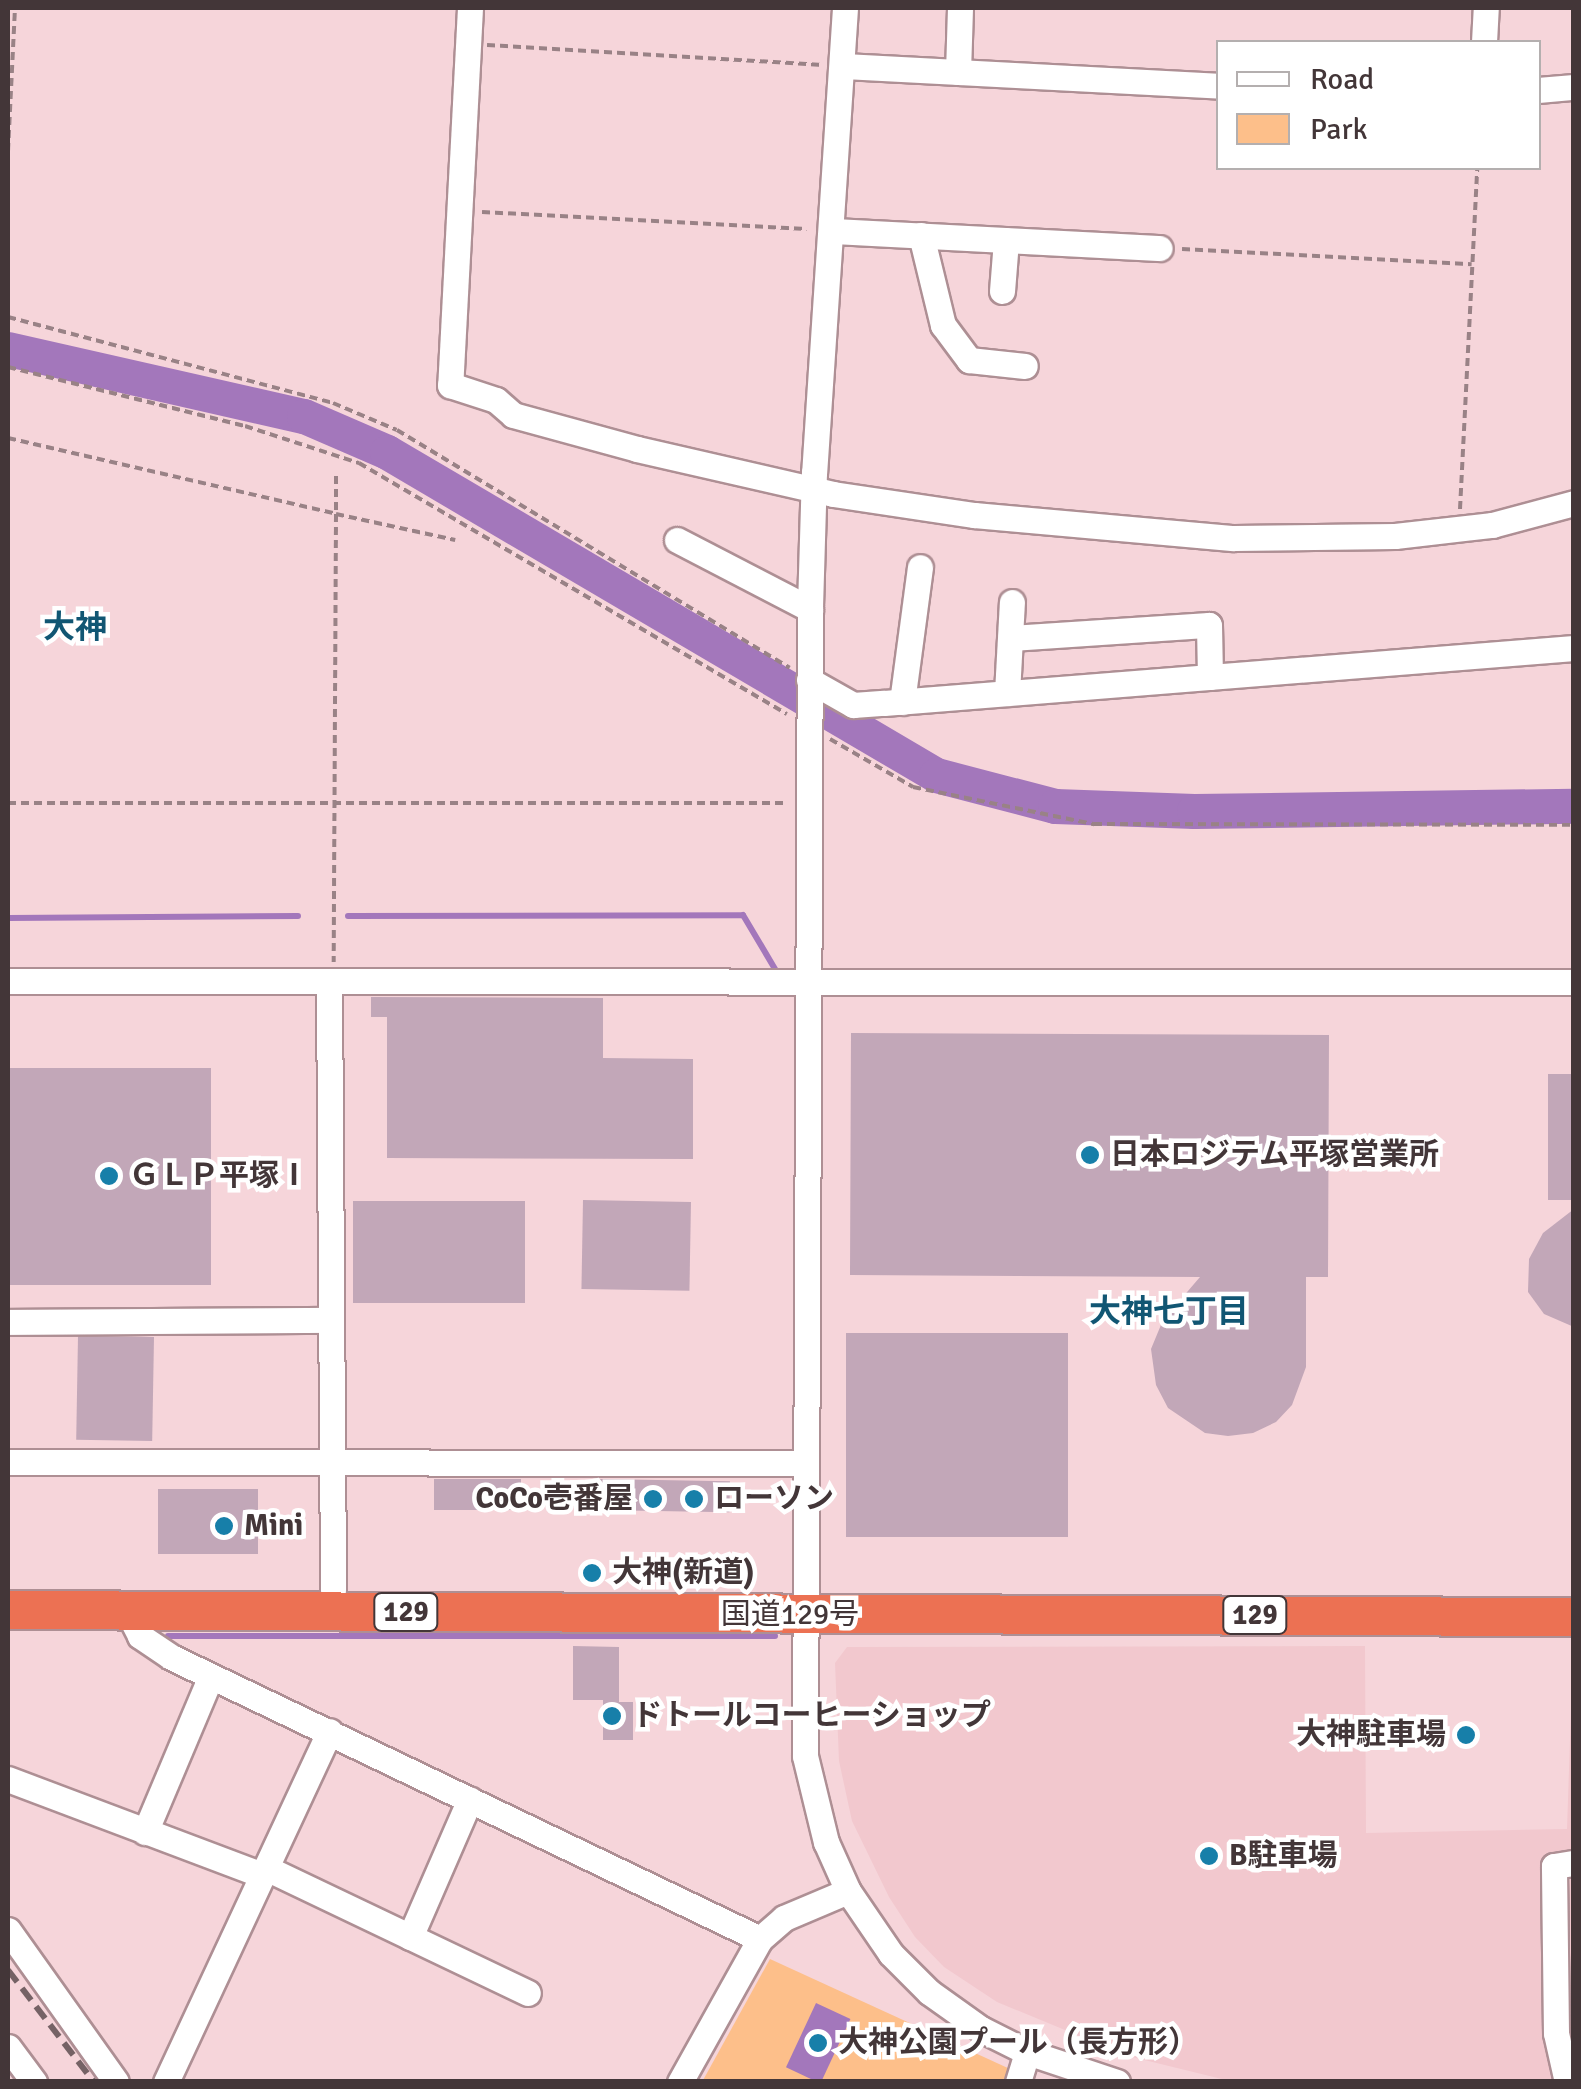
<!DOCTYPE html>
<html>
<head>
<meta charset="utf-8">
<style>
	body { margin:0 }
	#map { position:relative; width:1581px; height:2089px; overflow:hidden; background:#f6d5da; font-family:Signika,"Noto Sans JP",sans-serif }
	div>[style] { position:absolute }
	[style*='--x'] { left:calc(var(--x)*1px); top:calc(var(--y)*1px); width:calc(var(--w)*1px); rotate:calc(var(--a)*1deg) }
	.built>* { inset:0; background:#f2c8ce }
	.green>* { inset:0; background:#fdbf8a }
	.water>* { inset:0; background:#a377bb; transform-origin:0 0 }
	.stream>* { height:6px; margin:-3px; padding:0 3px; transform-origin:3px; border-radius:3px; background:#a377bb }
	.river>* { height:35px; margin:-17.5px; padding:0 17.5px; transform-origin:17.5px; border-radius:17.5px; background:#a377bb }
	.building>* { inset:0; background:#c2a7b8; transform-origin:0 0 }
	.path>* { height:4px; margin-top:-2px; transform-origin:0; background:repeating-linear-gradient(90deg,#998286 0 8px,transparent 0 13px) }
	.roads { filter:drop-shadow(2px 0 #ae8f94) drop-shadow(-2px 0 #ae8f94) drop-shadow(0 2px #ae8f94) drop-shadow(0 -2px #ae8f94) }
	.minor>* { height:25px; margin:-12.5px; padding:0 12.5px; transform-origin:12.5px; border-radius:12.5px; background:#fff }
	.highway>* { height:38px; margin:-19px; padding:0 19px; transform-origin:19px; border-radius:19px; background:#ec7153 }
	.rail>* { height:6px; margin-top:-3px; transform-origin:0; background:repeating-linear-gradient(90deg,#756265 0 15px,transparent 0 23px) }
	.dots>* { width:28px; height:28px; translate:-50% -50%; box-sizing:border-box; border:5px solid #fff; border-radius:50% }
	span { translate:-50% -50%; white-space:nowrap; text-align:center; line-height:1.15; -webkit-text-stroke:9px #fff; paint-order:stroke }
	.shield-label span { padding:2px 8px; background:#fff; border:2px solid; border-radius:8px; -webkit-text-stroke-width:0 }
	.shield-label { font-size:28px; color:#433638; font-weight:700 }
	.poi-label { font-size:30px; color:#433638; font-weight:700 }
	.left { translate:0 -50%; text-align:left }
	.right { translate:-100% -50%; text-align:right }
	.street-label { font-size:30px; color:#433638 }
	.neighbourhood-label { font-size:32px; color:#115673; font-weight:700 }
	.frame { position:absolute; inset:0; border:10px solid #433638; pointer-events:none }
	.legend { position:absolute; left:1216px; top:40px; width:325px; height:130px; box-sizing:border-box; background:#fff; border:2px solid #b4afaf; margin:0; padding:12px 18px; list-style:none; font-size:30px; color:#433638 }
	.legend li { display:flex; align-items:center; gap:20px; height:50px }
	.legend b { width:50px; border:2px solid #b4afaf }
</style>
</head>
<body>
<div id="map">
	<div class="built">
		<i style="clip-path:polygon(1365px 1646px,1366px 1833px,1567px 1829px,1573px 1651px,1573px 2081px,1230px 2081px,1128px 2056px,997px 2002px,944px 1967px,915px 1937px,889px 1897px,852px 1821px,839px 1761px,835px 1663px,847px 1647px)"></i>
	</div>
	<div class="green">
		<i style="clip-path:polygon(770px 1959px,1010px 2069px,1006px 2082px,702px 2082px)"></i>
	</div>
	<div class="water">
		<i style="left:816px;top:2003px;width:38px;height:71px;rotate:25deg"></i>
	</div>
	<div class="stream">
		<i style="--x:348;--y:916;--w:395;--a:-0.1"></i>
		<i style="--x:743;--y:915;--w:63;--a:59.3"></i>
		<i style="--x:8;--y:918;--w:290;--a:-0.4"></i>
		<i style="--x:168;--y:1636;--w:607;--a:0"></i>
	</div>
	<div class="river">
		<i style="--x:8;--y:349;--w:303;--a:12.8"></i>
		<i style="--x:304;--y:416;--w:90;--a:23.4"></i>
		<i style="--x:387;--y:452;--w:637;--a:30.47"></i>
		<i style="--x:936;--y:775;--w:123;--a:14.6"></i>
		<i style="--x:1055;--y:806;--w:139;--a:2.1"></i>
		<i style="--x:1194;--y:811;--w:380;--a:-0.8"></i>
	</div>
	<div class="building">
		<i style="clip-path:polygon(371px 997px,603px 998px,603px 1058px,693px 1059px,693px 1159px,387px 1158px,387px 1017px,371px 1017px)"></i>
		<i style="clip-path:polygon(851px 1033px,1329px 1035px,1328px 1277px,1306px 1277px,1306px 1367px,1292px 1405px,1276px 1422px,1253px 1433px,1228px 1436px,1205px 1433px,1168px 1408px,1156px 1385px,1151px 1349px,1163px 1320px,1200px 1277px,850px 1275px)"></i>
		<i style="left:8px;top:1068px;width:203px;height:217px"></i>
		<i style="left:1548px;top:1074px;width:26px;height:126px"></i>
		<i style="left:583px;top:1200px;width:108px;height:89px;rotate:1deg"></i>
		<i style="left:525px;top:1201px;width:102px;height:172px;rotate:90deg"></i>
		<i style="clip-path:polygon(1574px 1209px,1574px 1327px,1544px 1314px,1528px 1292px,1529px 1259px,1543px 1233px)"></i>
		<i style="left:846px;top:1333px;width:222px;height:204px"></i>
		<i style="left:154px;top:1337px;width:104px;height:76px;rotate:91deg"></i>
		<i style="left:434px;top:1479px;width:87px;height:31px"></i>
		<i style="left:599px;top:1479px;width:131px;height:31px;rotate:1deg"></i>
		<i style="left:158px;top:1489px;width:100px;height:65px"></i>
		<i style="clip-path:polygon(573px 1646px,619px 1647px,619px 1702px,633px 1702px,633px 1740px,603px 1740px,603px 1700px,573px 1700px)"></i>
	</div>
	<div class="path">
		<i style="--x:487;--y:45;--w:336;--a:3.4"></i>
		<i style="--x:8;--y:151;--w:143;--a:-87.2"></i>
		<i style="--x:482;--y:212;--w:325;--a:3"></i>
		<i style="--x:1182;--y:249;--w:290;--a:3"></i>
		<i style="--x:8;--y:317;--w:336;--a:14.8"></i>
		<i style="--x:333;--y:403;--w:69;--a:22.9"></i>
		<i style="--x:397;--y:430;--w:459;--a:31.2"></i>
		<i style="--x:8;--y:367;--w:244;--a:14"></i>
		<i style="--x:245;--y:426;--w:120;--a:18"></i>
		<i style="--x:359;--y:463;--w:496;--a:30.4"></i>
		<i style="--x:8;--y:438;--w:337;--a:13"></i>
		<i style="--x:336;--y:514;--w:448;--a:90.3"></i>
		<i style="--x:336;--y:476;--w:38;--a:90"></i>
		<i style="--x:336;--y:514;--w:122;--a:12.3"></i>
		<i style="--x:1460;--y:509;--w:341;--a:-87.1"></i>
		<i style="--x:830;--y:739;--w:96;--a:30"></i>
		<i style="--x:913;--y:787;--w:185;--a:11.6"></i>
		<i style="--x:1094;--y:824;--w:480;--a:0.1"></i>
		<i style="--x:8;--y:803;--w:780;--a:0"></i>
	</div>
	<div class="roads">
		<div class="minor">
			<i style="--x:470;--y:8;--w:378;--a:93"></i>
			<i style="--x:450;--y:385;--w:48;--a:18.1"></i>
			<i style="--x:496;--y:400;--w:23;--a:41"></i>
			<i style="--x:513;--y:415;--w:129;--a:15.3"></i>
			<i style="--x:637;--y:449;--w:201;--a:12.9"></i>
			<i style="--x:833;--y:494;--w:143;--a:8.5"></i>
			<i style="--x:974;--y:515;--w:261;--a:5.1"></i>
			<i style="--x:1234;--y:538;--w:161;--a:-0.7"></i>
			<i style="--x:1395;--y:536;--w:98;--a:-6.5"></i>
			<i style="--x:1492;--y:525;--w:85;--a:-15"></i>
			<i style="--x:845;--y:8;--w:465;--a:93.8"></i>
			<i style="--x:814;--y:472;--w:137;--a:91.7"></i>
			<i style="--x:810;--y:609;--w:1147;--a:90.25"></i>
			<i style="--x:805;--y:1756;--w:89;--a:76.3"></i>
			<i style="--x:826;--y:1842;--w:54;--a:65.8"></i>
			<i style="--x:848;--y:1891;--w:76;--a:55.7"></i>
			<i style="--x:891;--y:1954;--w:54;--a:45"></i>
			<i style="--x:929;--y:1992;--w:64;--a:35.4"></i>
			<i style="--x:981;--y:2029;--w:51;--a:26.6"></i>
			<i style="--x:1027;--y:2052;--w:95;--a:18.4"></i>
			<i style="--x:1484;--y:42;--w:34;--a:-87"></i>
			<i style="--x:842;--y:66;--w:377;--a:3"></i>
			<i style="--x:958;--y:72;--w:64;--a:-88.2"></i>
			<i style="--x:1538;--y:90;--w:36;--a:-5"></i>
			<i style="--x:832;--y:231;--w:328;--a:3"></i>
			<i style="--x:921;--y:235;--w:93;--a:76.3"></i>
			<i style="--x:943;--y:325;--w:44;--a:53.4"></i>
			<i style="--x:969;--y:360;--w:56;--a:6.1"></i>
			<i style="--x:1002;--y:291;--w:51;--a:-85.5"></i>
			<i style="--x:677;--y:540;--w:150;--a:27.4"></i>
			<i style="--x:1011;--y:638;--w:198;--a:-3.8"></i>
			<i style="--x:1209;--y:625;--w:52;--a:88.9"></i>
			<i style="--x:809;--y:680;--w:51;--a:29.6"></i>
			<i style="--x:853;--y:705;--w:31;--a:-4"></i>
			<i style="--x:884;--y:703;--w:692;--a:-4.56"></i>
			<i style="--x:1007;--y:693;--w:91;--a:-86.9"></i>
			<i style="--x:902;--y:702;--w:136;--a:-82.4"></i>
			<i style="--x:8;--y:981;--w:1566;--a:0.04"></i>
			<i style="--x:329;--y:982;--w:608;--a:89.62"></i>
			<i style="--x:8;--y:1322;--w:323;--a:-0.4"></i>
			<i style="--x:8;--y:1462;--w:798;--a:0.07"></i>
			<i style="--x:127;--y:1610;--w:29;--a:63"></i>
			<i style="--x:140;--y:1636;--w:37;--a:34"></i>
			<i style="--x:171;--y:1657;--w:653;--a:25.58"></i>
			<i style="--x:8;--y:1779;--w:272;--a:20.7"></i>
			<i style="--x:145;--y:1832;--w:169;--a:-67.1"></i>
			<i style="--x:266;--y:1868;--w:290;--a:25.5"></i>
			<i style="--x:8;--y:1930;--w:186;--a:54.6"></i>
			<i style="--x:410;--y:1937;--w:150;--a:-66.5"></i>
			<i style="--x:8;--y:2047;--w:44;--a:53.4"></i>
			<i style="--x:166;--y:2082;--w:387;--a:-65"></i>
			<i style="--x:680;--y:2082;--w:164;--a:-60.8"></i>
			<i style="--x:760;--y:1939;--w:32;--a:-41"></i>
			<i style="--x:784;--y:1918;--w:69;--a:-22.9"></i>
			<i style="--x:1018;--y:2082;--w:31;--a:-73"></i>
			<i style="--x:1567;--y:2082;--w:50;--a:-102.7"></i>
			<i style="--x:1556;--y:2033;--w:167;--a:-90.7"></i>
			<i style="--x:1554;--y:1866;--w:20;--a:-9"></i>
		</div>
		<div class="highway">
			<i style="--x:8;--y:1610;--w:1566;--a:0.26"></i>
		</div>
	</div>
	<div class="rail">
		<i style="--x:8;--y:1970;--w:141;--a:52.5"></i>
	</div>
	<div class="dots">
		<i style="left:1090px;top:1155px;background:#177fa9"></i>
		<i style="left:109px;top:1176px;background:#177fa9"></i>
		<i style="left:653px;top:1499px;background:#177fa9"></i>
		<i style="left:694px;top:1499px;background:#177fa9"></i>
		<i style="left:224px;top:1526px;background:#177fa9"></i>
		<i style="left:592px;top:1573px;background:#177fa9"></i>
		<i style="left:612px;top:1716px;background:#177fa9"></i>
		<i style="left:1466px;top:1735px;background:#177fa9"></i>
		<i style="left:1209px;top:1856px;background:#177fa9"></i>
		<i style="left:818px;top:2043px;background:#177fa9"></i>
	</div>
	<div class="shield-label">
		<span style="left:406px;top:1612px">129</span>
		<span style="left:1255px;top:1615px">129</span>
	</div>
	<div class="poi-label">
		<span class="left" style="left:1110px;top:1155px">日本ロジテム平塚営業所</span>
		<span class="left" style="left:129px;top:1176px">ＧＬＰ平塚Ⅰ</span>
		<span class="right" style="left:633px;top:1499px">CoCo壱番屋</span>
		<span class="left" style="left:714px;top:1499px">ローソン</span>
		<span class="left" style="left:244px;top:1526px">Mini</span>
		<span class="left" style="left:612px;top:1573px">大神(新道)</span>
		<span class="left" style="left:632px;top:1716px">ドトールコーヒーショップ</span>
		<span class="right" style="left:1446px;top:1735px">大神駐車場</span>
		<span class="left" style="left:1229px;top:1856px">B駐車場</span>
		<span class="left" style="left:838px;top:2043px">大神公園プール（長方形）</span>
	</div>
	<div class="street-label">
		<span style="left:790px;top:1615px">国道129号</span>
	</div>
	<div class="neighbourhood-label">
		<span style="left:75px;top:628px">大神</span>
		<span style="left:1169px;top:1312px">大神七丁目</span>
	</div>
	<div class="frame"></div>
	<ul class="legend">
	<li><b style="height:12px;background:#fff"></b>Road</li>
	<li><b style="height:28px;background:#fdbf8a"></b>Park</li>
	</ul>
</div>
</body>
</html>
